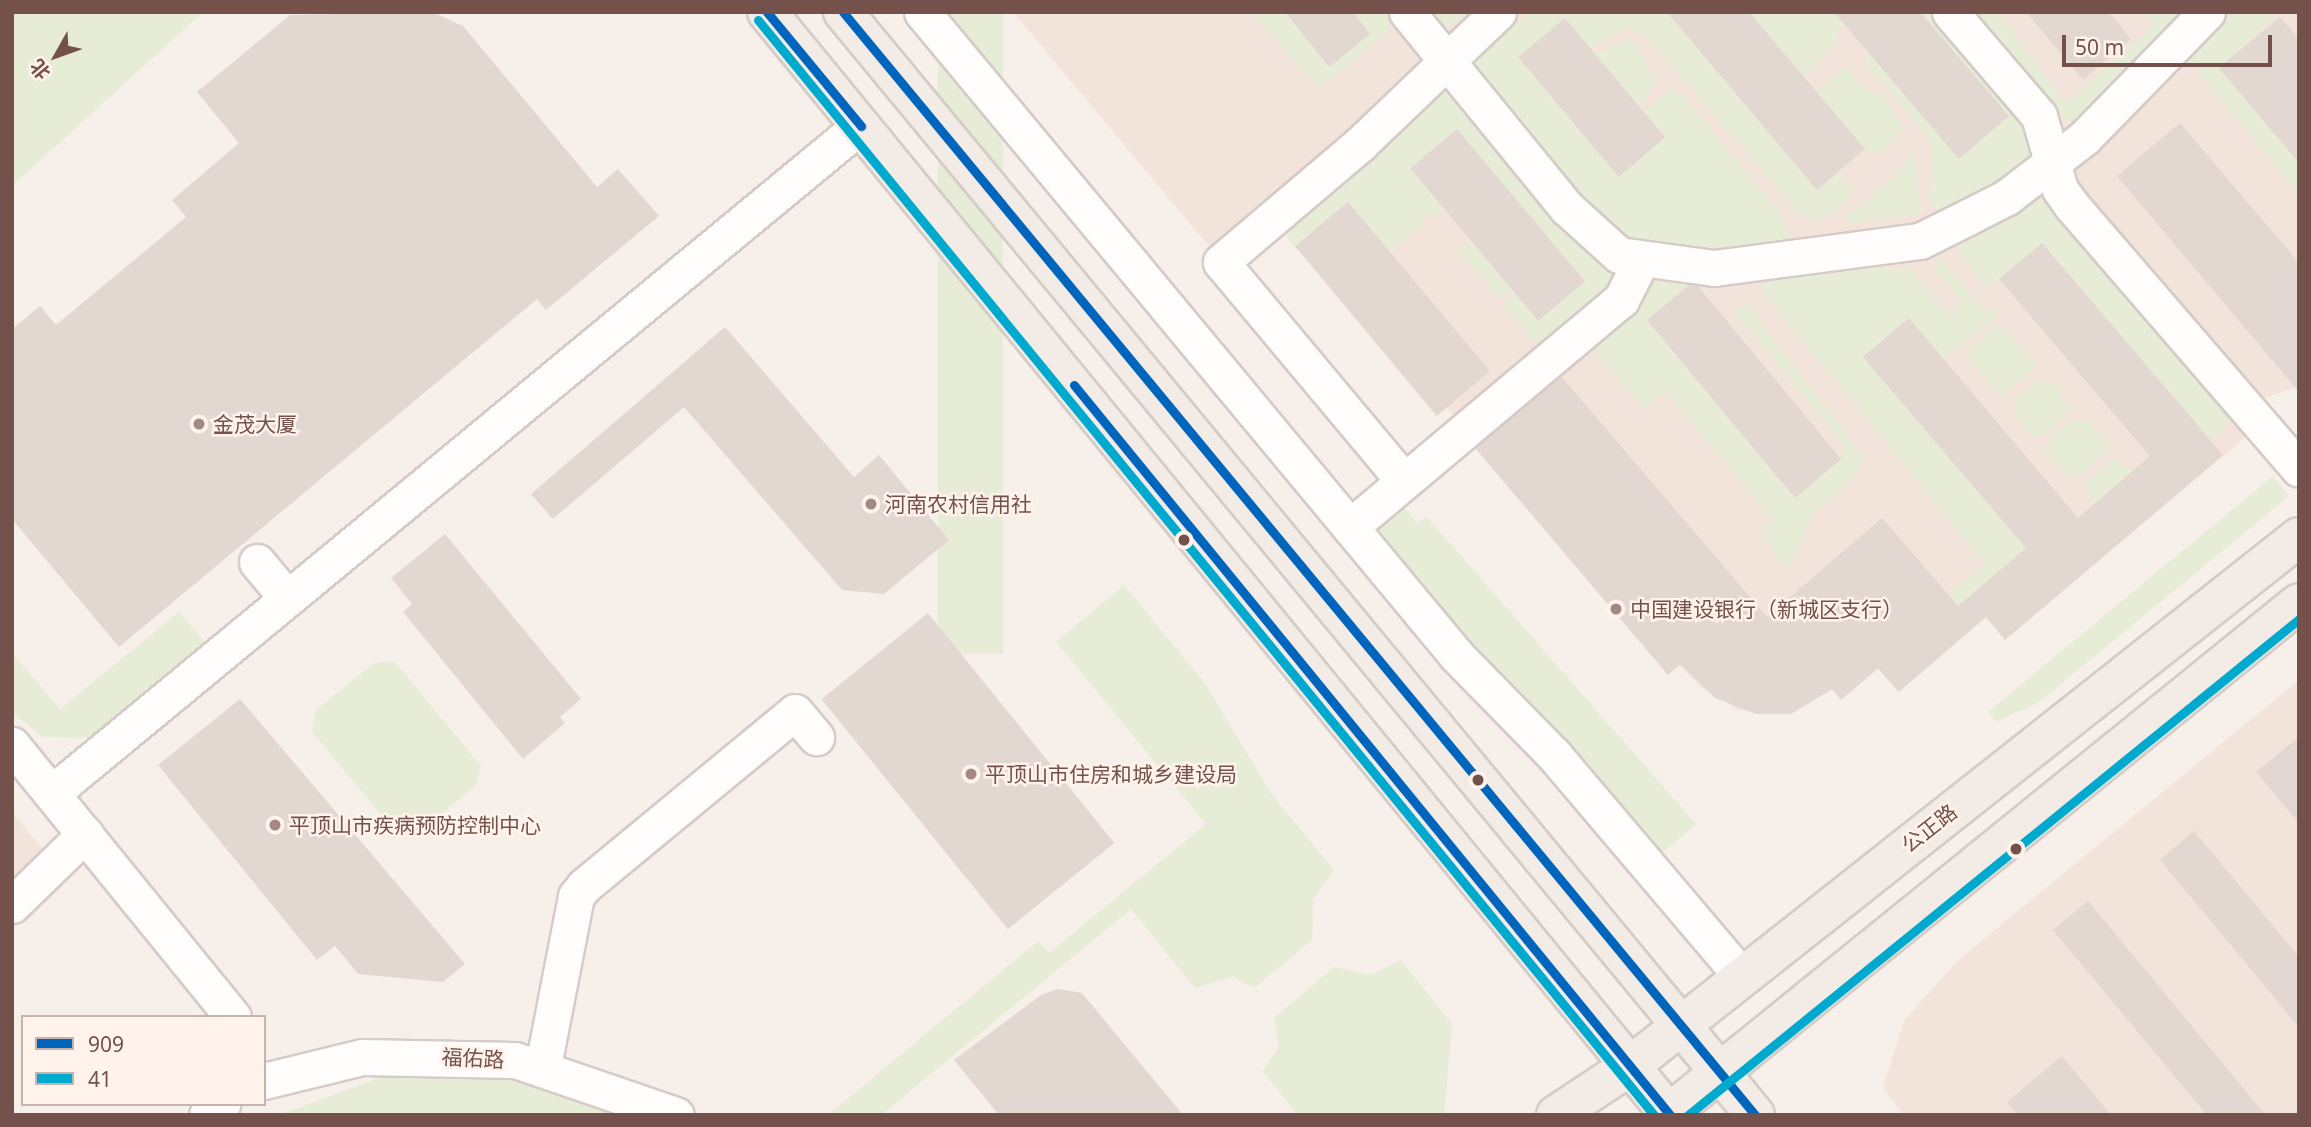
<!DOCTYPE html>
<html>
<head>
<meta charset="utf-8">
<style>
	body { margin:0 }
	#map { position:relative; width:2311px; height:1127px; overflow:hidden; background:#f7f0ea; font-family:"Noto Sans","Noto Sans SC",sans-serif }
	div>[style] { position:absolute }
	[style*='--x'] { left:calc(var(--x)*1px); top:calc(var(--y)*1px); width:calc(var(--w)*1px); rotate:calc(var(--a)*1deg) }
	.residential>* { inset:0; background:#f2e4da }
	.green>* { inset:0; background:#e6ecd5; transform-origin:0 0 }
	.building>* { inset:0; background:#e3d7d2; transform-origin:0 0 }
	.roads { filter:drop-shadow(2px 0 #d5cbc7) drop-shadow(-2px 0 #d5cbc7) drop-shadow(0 2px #d5cbc7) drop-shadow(0 -2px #d5cbc7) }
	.minor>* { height:35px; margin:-17.5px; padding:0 17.5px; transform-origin:17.5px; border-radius:17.5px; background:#fefdfc }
	.major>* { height:38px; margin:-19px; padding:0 19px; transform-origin:19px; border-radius:19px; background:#f2ebe6 }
	.bus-1>* { height:9px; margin:-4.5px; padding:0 4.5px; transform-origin:4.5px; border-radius:4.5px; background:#0065bd }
	.bus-2>* { height:9px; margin:-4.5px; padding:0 4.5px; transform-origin:4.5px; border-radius:4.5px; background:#00a9ce }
	.dots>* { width:19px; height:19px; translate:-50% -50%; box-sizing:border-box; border:4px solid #fff3eb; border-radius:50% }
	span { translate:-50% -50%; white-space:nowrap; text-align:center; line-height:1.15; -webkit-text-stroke:5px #fff3eb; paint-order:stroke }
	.poi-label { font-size:21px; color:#74524b }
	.left { translate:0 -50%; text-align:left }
	.street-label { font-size:21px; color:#74524b }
	.frame { position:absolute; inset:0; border:14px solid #74524b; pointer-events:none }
	.legend { position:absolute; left:21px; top:1015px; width:245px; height:91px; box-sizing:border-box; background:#fff3eb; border:2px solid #c7b3ab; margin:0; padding:9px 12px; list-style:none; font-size:21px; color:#74524b }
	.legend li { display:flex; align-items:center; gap:14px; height:35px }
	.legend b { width:35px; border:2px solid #c7b3ab }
	.north { position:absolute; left:21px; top:21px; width:70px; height:70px; -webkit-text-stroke:5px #fff3eb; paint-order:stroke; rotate:230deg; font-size:19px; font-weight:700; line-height:28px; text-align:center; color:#74524b }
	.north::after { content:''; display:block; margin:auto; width:24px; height:32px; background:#74524b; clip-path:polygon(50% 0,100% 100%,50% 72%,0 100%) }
	.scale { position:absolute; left:2062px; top:35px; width:210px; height:32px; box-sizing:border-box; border:4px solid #74524b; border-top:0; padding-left:9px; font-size:21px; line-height:24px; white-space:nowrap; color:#74524b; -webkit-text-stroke:5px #fff3eb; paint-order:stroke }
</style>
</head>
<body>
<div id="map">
	<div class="residential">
		<i style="clip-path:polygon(1013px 12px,2299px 12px,2299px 392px,2295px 388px,2263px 398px,2247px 436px,2005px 640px,1986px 617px,1898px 692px,1878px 669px,1841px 700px,1832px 689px,1791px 714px,1739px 710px,1699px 686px,1680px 665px,1668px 675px,1447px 407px,1436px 416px,1276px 223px,1218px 257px)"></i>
		<i style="clip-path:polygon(2299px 680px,2299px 1115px,1904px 1115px,1883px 1088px,1904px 1021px,1956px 962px)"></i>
		<i style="clip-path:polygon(12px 812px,45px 852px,12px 883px)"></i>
	</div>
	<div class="green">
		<i style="clip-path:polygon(12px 12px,203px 12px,12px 186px)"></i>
		<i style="left:938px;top:12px;width:65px;height:642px"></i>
		<i style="clip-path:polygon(1251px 12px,1392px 12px,1395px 16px,1388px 32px,1319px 89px)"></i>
		<i style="clip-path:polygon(1427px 12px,1473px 12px,1449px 25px,1437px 24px)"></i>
		<i style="clip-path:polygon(1532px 12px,1932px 12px,2026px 121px,2038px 158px,1940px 220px,1930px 197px,1932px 142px,1865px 63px,1867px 50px,1844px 24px,1834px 45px,1804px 77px,1817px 92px,1846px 66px,1866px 90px,1883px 95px,1904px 129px,1879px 154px,1865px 149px,1837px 173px,1851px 186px,1851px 197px,1841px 205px,1822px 220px,1801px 215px,1642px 32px,1625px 29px,1590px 48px,1596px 53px,1632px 39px,1657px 81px,1641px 106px,1646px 112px,1671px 87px,1684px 97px,1782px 215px,1792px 244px,1684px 256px,1625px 235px,1593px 215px,1462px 63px)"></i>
		<i style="clip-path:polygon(1968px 12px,2000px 12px,2065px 103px,2149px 29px,2153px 23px,2143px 12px,2192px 12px,2070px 124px)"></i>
		<i style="clip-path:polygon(2219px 12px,2280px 12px,2219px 68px,2299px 163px,2299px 194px,2185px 57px)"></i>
		<i style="clip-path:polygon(1446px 77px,1614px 264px,1607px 289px,1544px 354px,1503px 305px,1515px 294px,1538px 320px,1585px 281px,1457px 129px,1410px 168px,1444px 208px,1432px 218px,1425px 213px,1422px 225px,1391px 252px,1348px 202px,1295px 246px,1276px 223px)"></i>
		<i style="clip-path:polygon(1913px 151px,1921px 214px,1852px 224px,1848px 216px,1894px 177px)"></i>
		<i style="clip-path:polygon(2027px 193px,2050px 200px,2223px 398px,2230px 423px,2209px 439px,1999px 279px,1988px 286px,1979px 281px,1954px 242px)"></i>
		<i style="left:1471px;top:240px;width:64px;height:16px;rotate:50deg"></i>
		<i style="clip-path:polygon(1874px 256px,1894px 271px,1907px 266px,1951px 315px,1961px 301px,1933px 267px,1942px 259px,1982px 308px,1996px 309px,1996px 317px,1944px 359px,1909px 318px,1863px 357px,2026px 548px,1958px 607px,1948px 595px,1984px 563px,1764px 294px,1764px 285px,1776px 274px)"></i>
		<i style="clip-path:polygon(1662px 275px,1679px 277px,1687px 286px,1647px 320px,1795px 498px,1841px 459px,1844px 445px,1734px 311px,1746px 303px,1864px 457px,1854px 476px,1814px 514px,1790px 564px,1780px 563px,1762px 532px,1773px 520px,1665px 391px,1644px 409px,1587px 341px)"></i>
		<i style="left:2000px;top:323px;width:57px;height:47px;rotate:49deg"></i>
		<i style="clip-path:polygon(2039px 379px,2057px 385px,2072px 410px,2044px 435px,2031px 436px,2012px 411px,2016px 399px)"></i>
		<i style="clip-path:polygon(2089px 420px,2108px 443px,2107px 451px,2078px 477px,2067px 477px,2044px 450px,2045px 443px,2069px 421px)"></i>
		<i style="clip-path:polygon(2115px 459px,2133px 471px,2092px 506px,2084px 484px)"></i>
		<i style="clip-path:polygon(2273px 476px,2289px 496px,2039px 702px,1996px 722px,1988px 712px)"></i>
		<i style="clip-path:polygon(1398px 500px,1417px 523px,1427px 517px,1696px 824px,1658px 857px,1365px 529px)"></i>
		<i style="clip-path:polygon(1124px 585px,1203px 681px,1272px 795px,1334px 870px,1313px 899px,1312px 940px,1254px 988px,1233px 977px,1195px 988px,1131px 909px,881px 1115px,828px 1115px,1038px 941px,1049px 953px,1206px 824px,1056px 642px)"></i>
		<i style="clip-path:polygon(179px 612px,205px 642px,90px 738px,42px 737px,12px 712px,12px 653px,60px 709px)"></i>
		<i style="clip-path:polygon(394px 661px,481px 766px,476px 785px,417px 834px,397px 834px,312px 732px,316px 710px,374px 663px)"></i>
		<i style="clip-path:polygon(1401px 960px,1452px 1024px,1444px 1115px,1298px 1115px,1262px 1071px,1279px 1047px,1274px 1018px,1334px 967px,1371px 975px)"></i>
		<i style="clip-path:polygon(451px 1070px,541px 1082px,618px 1115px,279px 1115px,384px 1076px)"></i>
	</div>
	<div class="building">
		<i style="clip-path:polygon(432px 12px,463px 26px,597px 187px,618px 169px,659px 216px,546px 310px,537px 299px,119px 647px,12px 519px,12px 329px,40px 306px,56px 325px,186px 217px,172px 200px,239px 143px,197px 92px,290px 15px)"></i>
		<i style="clip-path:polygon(1285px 12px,1353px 12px,1370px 34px,1329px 67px)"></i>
		<i style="clip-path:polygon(1667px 12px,1749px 12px,1865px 149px,1817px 190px)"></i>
		<i style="clip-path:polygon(1834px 12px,1920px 12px,2009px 116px,1959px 159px)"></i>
		<i style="clip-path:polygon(2026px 12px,2109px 12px,2131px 39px,2083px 80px)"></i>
		<i style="clip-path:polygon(2280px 17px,2299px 39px,2299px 163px,2219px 68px)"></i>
		<i style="left:1565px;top:18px;width:156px;height:61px;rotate:50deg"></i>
		<i style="clip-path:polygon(2180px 123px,2299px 263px,2299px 392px,2117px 176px)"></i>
		<i style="left:1457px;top:129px;width:199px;height:61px;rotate:50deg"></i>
		<i style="left:1348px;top:202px;width:221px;height:69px;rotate:50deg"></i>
		<i style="clip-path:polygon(2042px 243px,2223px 455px,2005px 640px,1986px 617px,1899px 692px,1878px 668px,1841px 700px,1832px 689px,1791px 714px,1756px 714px,1715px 698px,1680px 664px,1668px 675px,1475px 448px,1561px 376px,1767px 617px,1882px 518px,1958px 606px,2026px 548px,1863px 357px,1909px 318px,2078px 518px,2150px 456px,1999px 279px)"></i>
		<i style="clip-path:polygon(1689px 285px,1698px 286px,1841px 459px,1795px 498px,1647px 320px)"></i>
		<i style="clip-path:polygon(725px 327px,854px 477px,879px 455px,949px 540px,884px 594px,842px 590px,684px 407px,553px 519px,531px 494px)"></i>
		<i style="clip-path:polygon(445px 534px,581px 699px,560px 717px,565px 723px,523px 759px,403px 612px,412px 604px,391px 578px)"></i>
		<i style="left:928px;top:613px;width:296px;height:137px;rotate:51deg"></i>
		<i style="clip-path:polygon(240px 699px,465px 964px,443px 982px,358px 974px,335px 946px,317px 960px,158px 765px)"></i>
		<i style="clip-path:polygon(2299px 737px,2299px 823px,2256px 772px)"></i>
		<i style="clip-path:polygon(2194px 831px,2299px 957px,2299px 1027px,2160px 860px)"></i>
		<i style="clip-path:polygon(2088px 901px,2244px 1089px,2265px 1115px,2207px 1115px,2053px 930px)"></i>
		<i style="clip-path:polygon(1058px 989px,1082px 993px,1183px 1115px,999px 1115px,954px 1060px,1041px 995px)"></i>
		<i style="clip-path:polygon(2062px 1056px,2111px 1115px,2018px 1115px,2007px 1102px)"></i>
	</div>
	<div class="roads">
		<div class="minor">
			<i style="--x:922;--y:12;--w:837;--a:50.28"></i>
			<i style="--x:1457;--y:656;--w:139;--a:45.6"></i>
			<i style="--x:1554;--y:755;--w:291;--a:49.7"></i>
			<i style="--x:1407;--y:12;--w:253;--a:50.8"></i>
			<i style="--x:1567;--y:208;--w:70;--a:42.1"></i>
			<i style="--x:1619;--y:255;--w:96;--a:7.8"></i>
			<i style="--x:1714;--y:268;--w:208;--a:-7.5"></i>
			<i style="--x:1920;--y:241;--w:54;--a:-26.6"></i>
			<i style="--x:1968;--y:217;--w:44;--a:-27.1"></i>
			<i style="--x:2007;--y:197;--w:97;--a:-37.5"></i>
			<i style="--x:2084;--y:138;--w:176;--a:-45.7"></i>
			<i style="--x:1950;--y:12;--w:137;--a:49.4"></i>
			<i style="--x:2039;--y:116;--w:76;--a:74"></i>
			<i style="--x:2060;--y:189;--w:21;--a:55"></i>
			<i style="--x:2072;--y:206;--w:347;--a:49.2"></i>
			<i style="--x:1404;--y:481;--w:285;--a:-129.9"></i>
			<i style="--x:1221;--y:262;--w:182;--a:-40.3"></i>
			<i style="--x:1360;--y:144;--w:191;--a:-43.7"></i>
			<i style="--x:1350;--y:527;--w:354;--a:-40"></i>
			<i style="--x:1621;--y:300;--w:44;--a:-62.9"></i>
			<i style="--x:257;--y:562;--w:47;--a:50.2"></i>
			<i style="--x:12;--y:745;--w:350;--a:50.9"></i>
			<i style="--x:52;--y:793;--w:1049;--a:-39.55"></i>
			<i style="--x:12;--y:905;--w:102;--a:-44.2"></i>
			<i style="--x:543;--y:1066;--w:173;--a:-79"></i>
			<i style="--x:576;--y:896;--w:13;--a:-51"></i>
			<i style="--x:584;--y:886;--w:273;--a:-39.5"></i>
			<i style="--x:795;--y:712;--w:33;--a:50"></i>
			<i style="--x:264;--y:1081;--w:101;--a:-13.8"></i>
			<i style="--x:362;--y:1057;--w:153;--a:1.1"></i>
			<i style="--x:515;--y:1060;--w:170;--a:18.9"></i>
			<i style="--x:207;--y:1115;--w:19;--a:-36"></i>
		</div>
		<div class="major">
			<i style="--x:767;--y:12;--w:1425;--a:50.69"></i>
			<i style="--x:843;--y:12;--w:1431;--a:50.41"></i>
			<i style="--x:1556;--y:1115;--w:89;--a:-33.5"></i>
			<i style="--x:1630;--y:1066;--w:853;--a:-38.33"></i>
			<i style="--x:1667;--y:1115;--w:813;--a:-39.01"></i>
		</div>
	</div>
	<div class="bus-1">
		<i style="--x:767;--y:12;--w:148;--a:50.5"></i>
		<i style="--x:843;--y:12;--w:1431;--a:50.41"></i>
		<i style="--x:1074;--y:385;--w:942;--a:50.77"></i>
	</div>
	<div class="bus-2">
		<i style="--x:758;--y:20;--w:1415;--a:50.71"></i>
		<i style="--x:1688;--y:1115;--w:787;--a:-39.07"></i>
	</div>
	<div class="dots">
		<i style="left:199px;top:424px;background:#a28983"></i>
		<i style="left:871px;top:504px;background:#a28983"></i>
		<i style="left:1184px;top:540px;background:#74524b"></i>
		<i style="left:1616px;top:609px;background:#a28983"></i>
		<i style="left:971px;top:774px;background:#a28983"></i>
		<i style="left:1478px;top:780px;background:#74524b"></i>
		<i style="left:275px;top:825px;background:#a28983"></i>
		<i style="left:2016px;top:849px;background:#74524b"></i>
	</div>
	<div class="poi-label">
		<span class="left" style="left:213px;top:424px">金茂大厦</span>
		<span class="left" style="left:885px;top:504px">河南农村信用社</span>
		<span class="left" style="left:1630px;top:609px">中国建设银行（新城区支行）</span>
		<span class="left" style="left:985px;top:774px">平顶山市住房和城乡建设局</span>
		<span class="left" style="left:289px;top:825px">平顶山市疾病预防控制中心</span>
	</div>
	<div class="street-label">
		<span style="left:1929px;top:828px;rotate:-38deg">公正路</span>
		<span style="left:473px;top:1058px;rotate:3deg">福佑路</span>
	</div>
	<div class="frame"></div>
	<ul class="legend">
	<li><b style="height:9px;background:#0065bd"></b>909</li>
	<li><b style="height:9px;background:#00a9ce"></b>41</li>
	</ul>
	<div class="north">北</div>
	<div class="scale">50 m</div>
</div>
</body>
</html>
